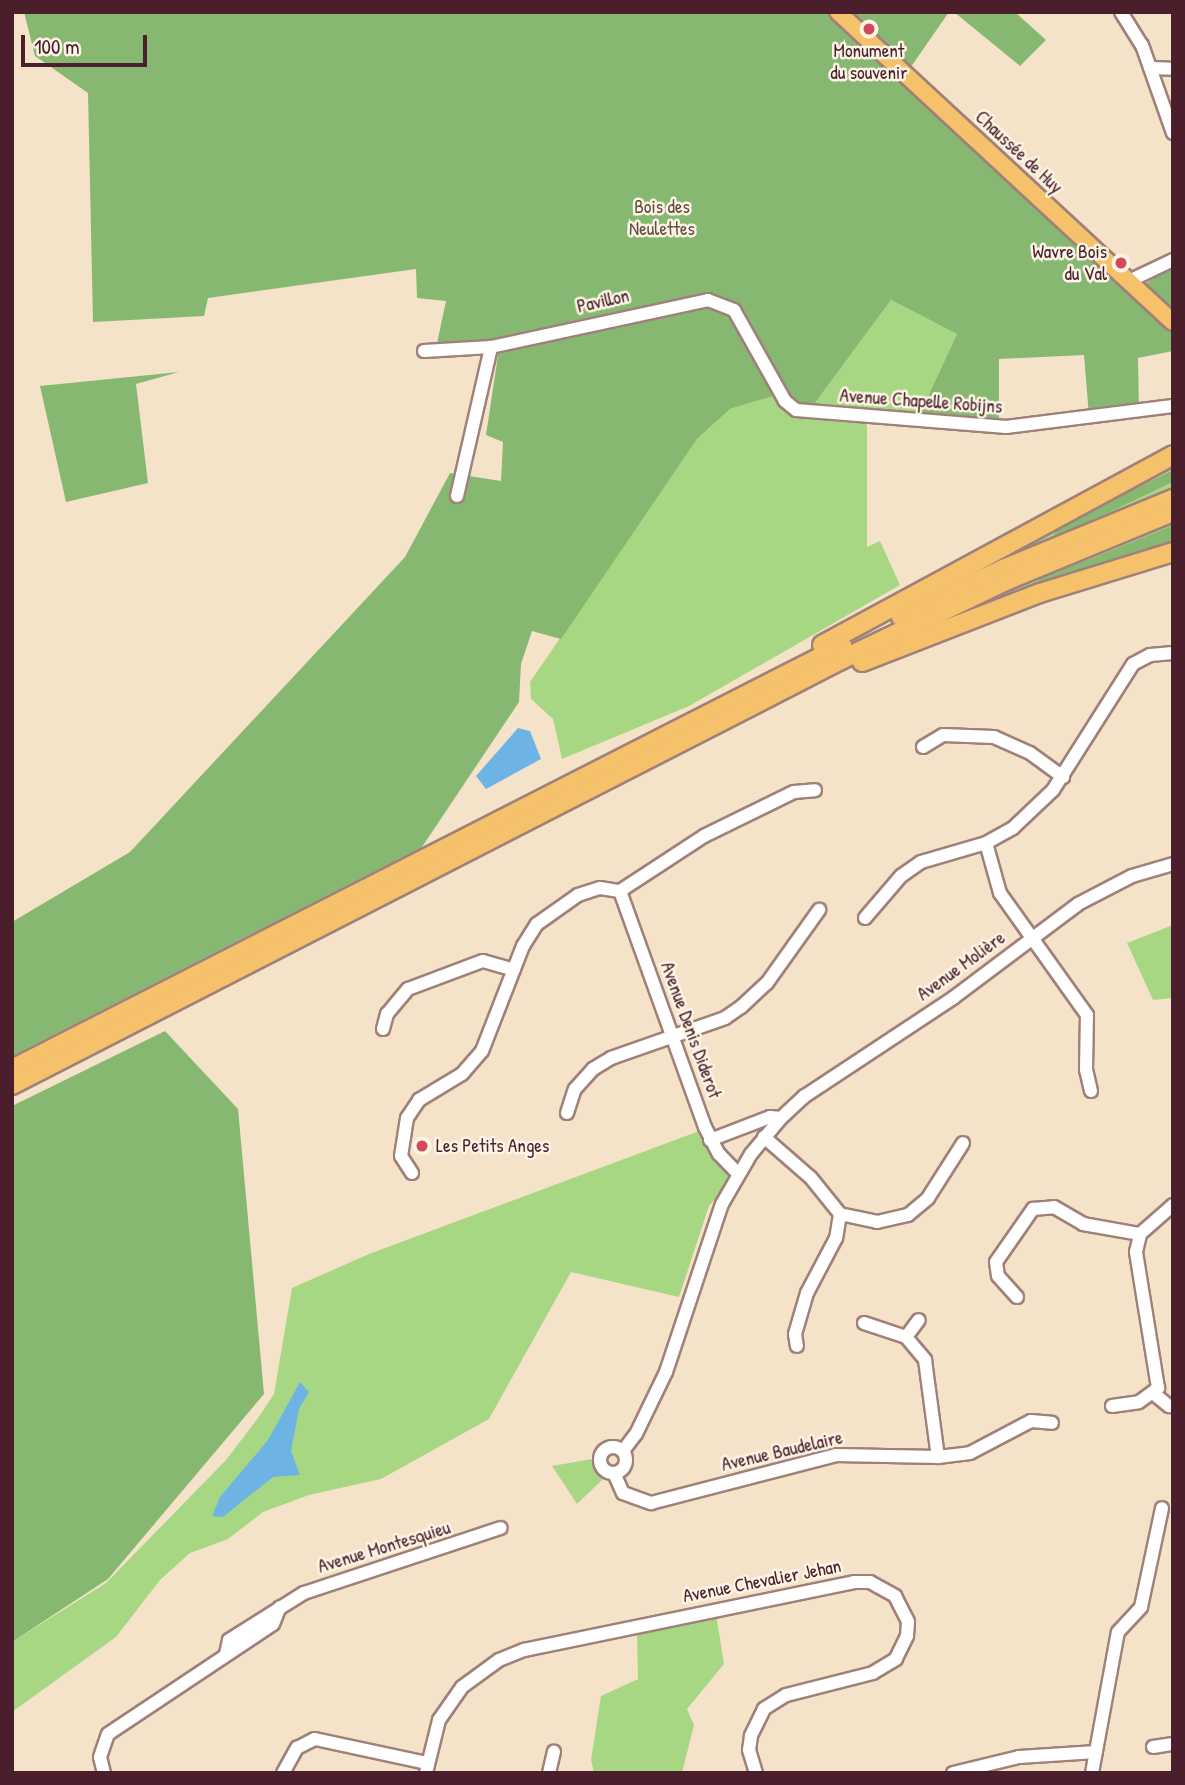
<!DOCTYPE html>
<html>
<head>
<meta charset="utf-8">
<style>
	body { margin:0 }
	#map { position:relative; width:1185px; height:1785px; overflow:hidden; background:#f5e3c9; font-family:"Patrick Hand",sans-serif }
	div>[style] { position:absolute }
	[style*='--x'] { left:calc(var(--x)*1px); top:calc(var(--y)*1px); width:calc(var(--w)*1px); rotate:calc(var(--a)*1deg) }
	.green>* { inset:0; background:#a8d784 }
	.forest>* { inset:0; background:#86b872 }
	.water>* { inset:0; background:#6db4e4 }
	.roads { filter:drop-shadow(2px 0 #a0817a) drop-shadow(-2px 0 #a0817a) drop-shadow(0 2px #a0817a) drop-shadow(0 -2px #a0817a) }
	.minor>* { height:12px; margin:-6px; padding:0 6px; transform-origin:6px; border-radius:6px; background:#fff }
	.minor>.ring { margin:-6px; padding:0; box-sizing:content-box; background:none; border:12px solid #fff; border-radius:50% }
	.major>* { height:16px; margin:-8px; padding:0 8px; transform-origin:8px; border-radius:8px; background:#f5c16b }
	.highway>* { height:18px; margin:-9px; padding:0 9px; transform-origin:9px; border-radius:9px; background:#f5c16b }
	.dots>* { width:19px; height:19px; translate:-50% -50%; box-sizing:border-box; border:4px solid #fcf5e5; border-radius:50% }
	span { translate:-50% -50%; white-space:nowrap; text-align:center; line-height:1.15; -webkit-text-stroke:5px #fcf5e5; paint-order:stroke }
	.poi-label { font-size:19px; color:#4a1f2b }
	.right { translate:-100% -50%; text-align:right }
	.left { translate:0 -50%; text-align:left }
	.street-label { font-size:19px; color:#4a1f2b }
	.park-label { font-size:19px; color:#624d41 }
	.frame { position:absolute; inset:0; border:14px solid #4a1f2b; pointer-events:none }
	.scale { position:absolute; left:21px; top:35px; width:126px; height:32px; box-sizing:border-box; border:4px solid #4a1f2b; border-top:0; padding-left:9px; font-size:21px; line-height:24px; white-space:nowrap; color:#4a1f2b; -webkit-text-stroke:5px #fcf5e5; paint-order:stroke }
</style>
</head>
<body>
<div id="map">
	<div class="green">
		<i style="clip-path:polygon(891px 300px,957px 334px,918px 418px,812px 407px)"></i>
		<i style="clip-path:polygon(777px 395px,782px 405px,867px 420px,867px 547px,880px 541px,900px 585px,689px 706px,562px 759px,553px 719px,531px 699px,530px 682px,697px 439px,730px 409px)"></i>
		<i style="clip-path:polygon(1173px 460px,1173px 470px,1052px 530px,1057px 536px,1173px 482px,1173px 493px,960px 583px,950px 582px)"></i>
		<i style="clip-path:polygon(1173px 519px,1173px 525px,1099px 553px,1039px 585px,1173px 541px,1173px 547px,893px 644px,1018px 584px)"></i>
		<i style="clip-path:polygon(1173px 925px,1173px 998px,1153px 1000px,1127px 943px)"></i>
		<i style="clip-path:polygon(702px 1130px,734px 1176px,709px 1206px,679px 1297px,571px 1272px,489px 1419px,381px 1479px,309px 1495px,263px 1512px,228px 1539px,190px 1553px,160px 1580px,116px 1637px,12px 1712px,12px 1642px,106px 1583px,226px 1460px,258px 1418px,274px 1394px,292px 1288px,369px 1254px)"></i>
		<i style="clip-path:polygon(592px 1459px,602px 1480px,577px 1504px,552px 1466px)"></i>
		<i style="clip-path:polygon(716px 1614px,724px 1664px,687px 1709px,694px 1725px,682px 1773px,594px 1773px,591px 1760px,601px 1696px,638px 1679px,637px 1630px)"></i>
	</div>
	<div class="forest">
		<i style="clip-path:polygon(24px 12px,829px 12px,1173px 331px,1173px 351px,1138px 358px,1139px 411px,1089px 416px,1084px 355px,999px 359px,999px 423px,918px 418px,957px 334px,891px 300px,812px 407px,777px 395px,730px 409px,697px 439px,561px 639px,532px 631px,521px 664px,519px 702px,422px 847px,12px 1056px,12px 922px,130px 852px,405px 557px,450px 473px,501px 481px,503px 442px,486px 435px,500px 342px,436px 348px,446px 301px,417px 298px,416px 269px,208px 298px,204px 316px,93px 322px,88px 93px,35px 56px)"></i>
		<i style="clip-path:polygon(845px 12px,949px 12px,908px 71px)"></i>
		<i style="clip-path:polygon(954px 12px,1015px 12px,1046px 40px,1020px 66px)"></i>
		<i style="clip-path:polygon(1173px 267px,1173px 313px,1143px 285px)"></i>
		<i style="clip-path:polygon(179px 372px,136px 384px,148px 483px,66px 502px,40px 386px)"></i>
		<i style="clip-path:polygon(1173px 470px,1173px 482px,1057px 537px,1051px 530px)"></i>
		<i style="clip-path:polygon(1173px 525px,1173px 541px,1039px 585px,1038px 580px)"></i>
		<i style="clip-path:polygon(165px 1031px,238px 1109px,264px 1394px,108px 1579px,12px 1642px,12px 1106px)"></i>
	</div>
	<div class="water">
		<i style="clip-path:polygon(518px 728px,530px 731px,541px 759px,486px 789px,476px 776px)"></i>
		<i style="clip-path:polygon(300px 1382px,309px 1392px,299px 1409px,291px 1451px,300px 1475px,273px 1477px,223px 1517px,212px 1516px,220px 1497px,268px 1440px)"></i>
	</div>
	<div class="roads">
		<div class="minor">
			<i style="--x:1121;--y:12;--w:39;--a:58"></i>
			<i style="--x:1142;--y:45;--w:93;--a:70.6"></i>
			<i style="--x:1150;--y:68;--w:23;--a:2"></i>
			<i style="--x:1129;--y:281;--w:49;--a:-25.5"></i>
			<i style="--x:424;--y:351;--w:67;--a:-3.4"></i>
			<i style="--x:491;--y:347;--w:222;--a:-12.2"></i>
			<i style="--x:708;--y:300;--w:28;--a:21"></i>
			<i style="--x:734;--y:310;--w:104;--a:60.7"></i>
			<i style="--x:785;--y:401;--w:14;--a:39"></i>
			<i style="--x:796;--y:410;--w:211;--a:4.6"></i>
			<i style="--x:1006;--y:427;--w:168;--a:-7.2"></i>
			<i style="--x:457;--y:496;--w:153;--a:-77.1"></i>
			<i style="--x:923;--y:747;--w:23;--a:-31"></i>
			<i style="--x:943;--y:735;--w:51;--a:2.2"></i>
			<i style="--x:994;--y:737;--w:39;--a:24"></i>
			<i style="--x:1030;--y:753;--w:41;--a:36"></i>
			<i style="--x:620;--y:891;--w:251;--a:70.2"></i>
			<i style="--x:705;--y:1127;--w:30;--a:63"></i>
			<i style="--x:719;--y:1154;--w:28;--a:46"></i>
			<i style="--x:620;--y:891;--w:100;--a:-33.2"></i>
			<i style="--x:704;--y:836;--w:100;--a:-26.1"></i>
			<i style="--x:794;--y:792;--w:21;--a:-5"></i>
			<i style="--x:865;--y:918;--w:55;--a:-49.4"></i>
			<i style="--x:901;--y:876;--w:24;--a:-35"></i>
			<i style="--x:921;--y:862;--w:68;--a:-16.3"></i>
			<i style="--x:383;--y:1029;--w:16;--a:-75"></i>
			<i style="--x:387;--y:1014;--w:33;--a:-50"></i>
			<i style="--x:408;--y:989;--w:80;--a:-20.5"></i>
			<i style="--x:483;--y:961;--w:32;--a:16"></i>
			<i style="--x:1091;--y:1091;--w:22;--a:-103"></i>
			<i style="--x:1086;--y:1070;--w:55;--a:-89"></i>
			<i style="--x:1087;--y:1015;--w:150;--a:-125.5"></i>
			<i style="--x:1000;--y:893;--w:52;--a:-105.6"></i>
			<i style="--x:986;--y:843;--w:31;--a:-29"></i>
			<i style="--x:1013;--y:828;--w:55;--a:-43.5"></i>
			<i style="--x:1053;--y:790;--w:149;--a:-57.6"></i>
			<i style="--x:1133;--y:664;--w:19;--a:-28"></i>
			<i style="--x:1150;--y:655;--w:23;--a:-5"></i>
			<i style="--x:567;--y:1113;--w:25;--a:-72"></i>
			<i style="--x:575;--y:1089;--w:27;--a:-48"></i>
			<i style="--x:593;--y:1069;--w:21;--a:-31"></i>
			<i style="--x:611;--y:1058;--w:121;--a:-19.3"></i>
			<i style="--x:725;--y:1018;--w:19;--a:-35"></i>
			<i style="--x:741;--y:1007;--w:35;--a:-43"></i>
			<i style="--x:767;--y:983;--w:90;--a:-54.5"></i>
			<i style="--x:764;--y:1137;--w:62;--a:41.1"></i>
			<i style="--x:811;--y:1178;--w:46;--a:51.1"></i>
			<i style="--x:840;--y:1214;--w:24;--a:99"></i>
			<i style="--x:836;--y:1238;--w:62;--a:117.8"></i>
			<i style="--x:807;--y:1293;--w:43;--a:106.3"></i>
			<i style="--x:795;--y:1334;--w:12;--a:81"></i>
			<i style="--x:710;--y:1140;--w:64;--a:-21"></i>
			<i style="--x:770;--y:1117;--w:11;--a:5"></i>
			<i style="--x:412;--y:1173;--w:20;--a:-123"></i>
			<i style="--x:401;--y:1156;--w:38;--a:-81"></i>
			<i style="--x:407;--y:1118;--w:22;--a:-56"></i>
			<i style="--x:419;--y:1100;--w:50;--a:-31.2"></i>
			<i style="--x:462;--y:1074;--w:30;--a:-49"></i>
			<i style="--x:482;--y:1051;--w:113;--a:-68.7"></i>
			<i style="--x:523;--y:946;--w:26;--a:-58"></i>
			<i style="--x:537;--y:924;--w:50;--a:-35.3"></i>
			<i style="--x:578;--y:895;--w:23;--a:-18"></i>
			<i style="--x:600;--y:888;--w:20;--a:9"></i>
			<i style="--x:840;--y:1214;--w:38;--a:12"></i>
			<i style="--x:877;--y:1222;--w:32;--a:-13"></i>
			<i style="--x:908;--y:1215;--w:26;--a:-40"></i>
			<i style="--x:928;--y:1198;--w:65;--a:-57.5"></i>
			<i style="--x:1017;--y:1297;--w:28;--a:-132"></i>
			<i style="--x:998;--y:1276;--w:14;--a:-98"></i>
			<i style="--x:996;--y:1262;--w:65;--a:-55.1"></i>
			<i style="--x:1033;--y:1209;--w:21;--a:-5"></i>
			<i style="--x:1054;--y:1207;--w:34;--a:30"></i>
			<i style="--x:1083;--y:1224;--w:58;--a:10"></i>
			<i style="--x:864;--y:1323;--w:44;--a:18.4"></i>
			<i style="--x:906;--y:1337;--w:30;--a:50"></i>
			<i style="--x:925;--y:1360;--w:98;--a:82.4"></i>
			<i style="--x:906;--y:1337;--w:21;--a:-53"></i>
			<i style="--x:1153;--y:1393;--w:21;--a:39"></i>
			<i style="--x:1112;--y:1406;--w:27;--a:-8"></i>
			<i style="--x:1139;--y:1402;--w:24;--a:-36"></i>
			<i style="--x:1158;--y:1388;--w:138;--a:-99.2"></i>
			<i style="--x:1136;--y:1252;--w:18;--a:-77"></i>
			<i style="--x:1140;--y:1234;--w:44;--a:-41.3"></i>
			<i class="ring" style="left:600px;top:1447px;width:14px;height:14px"></i>
			<i style="--x:623;--y:1451;--w:21;--a:-53"></i>
			<i style="--x:636;--y:1434;--w:69;--a:-64.2"></i>
			<i style="--x:666;--y:1372;--w:177;--a:-71.6"></i>
			<i style="--x:722;--y:1204;--w:58;--a:-59.9"></i>
			<i style="--x:751;--y:1154;--w:47;--a:-50.2"></i>
			<i style="--x:781;--y:1118;--w:33;--a:-43"></i>
			<i style="--x:805;--y:1096;--w:178;--a:-33.5"></i>
			<i style="--x:953;--y:998;--w:156;--a:-36.9"></i>
			<i style="--x:1078;--y:904;--w:61;--a:-27.4"></i>
			<i style="--x:1132;--y:876;--w:43;--a:-16.3"></i>
			<i style="--x:614;--y:1473;--w:22;--a:66"></i>
			<i style="--x:623;--y:1493;--w:30;--a:20"></i>
			<i style="--x:651;--y:1503;--w:191;--a:-14.5"></i>
			<i style="--x:836;--y:1455;--w:102;--a:1.1"></i>
			<i style="--x:938;--y:1457;--w:32;--a:-7"></i>
			<i style="--x:970;--y:1453;--w:69;--a:-27.7"></i>
			<i style="--x:1031;--y:1421;--w:21;--a:5"></i>
			<i style="--x:226;--y:1654;--w:14;--a:-78"></i>
			<i style="--x:229;--y:1640;--w:89;--a:-32.1"></i>
			<i style="--x:304;--y:1593;--w:207;--a:-18.3"></i>
			<i style="--x:1153;--y:1747;--w:20;--a:-9"></i>
			<i style="--x:104;--y:1773;--w:16;--a:-104"></i>
			<i style="--x:100;--y:1757;--w:24;--a:-71"></i>
			<i style="--x:108;--y:1734;--w:198;--a:-33.7"></i>
			<i style="--x:273;--y:1624;--w:18;--a:-68"></i>
			<i style="--x:283;--y:1773;--w:29;--a:-61"></i>
			<i style="--x:297;--y:1748;--w:20;--a:-27"></i>
			<i style="--x:315;--y:1739;--w:115;--a:12.1"></i>
			<i style="--x:426;--y:1773;--w:55;--a:-76.2"></i>
			<i style="--x:439;--y:1720;--w:40;--a:-55.1"></i>
			<i style="--x:462;--y:1687;--w:46;--a:-36.1"></i>
			<i style="--x:499;--y:1660;--w:27;--a:-22"></i>
			<i style="--x:524;--y:1650;--w:337;--a:-11.6"></i>
			<i style="--x:854;--y:1582;--w:16;--a:0"></i>
			<i style="--x:870;--y:1582;--w:29;--a:29"></i>
			<i style="--x:895;--y:1596;--w:29;--a:63"></i>
			<i style="--x:908;--y:1622;--w:14;--a:94"></i>
			<i style="--x:907;--y:1636;--w:25;--a:116"></i>
			<i style="--x:896;--y:1659;--w:27;--a:149"></i>
			<i style="--x:873;--y:1673;--w:90;--a:165.8"></i>
			<i style="--x:786;--y:1695;--w:26;--a:148"></i>
			<i style="--x:764;--y:1709;--w:30;--a:116"></i>
			<i style="--x:751;--y:1736;--w:14;--a:98"></i>
			<i style="--x:749;--y:1750;--w:24;--a:73"></i>
			<i style="--x:549;--y:1773;--w:22;--a:-77"></i>
			<i style="--x:953;--y:1773;--w:68;--a:-13.6"></i>
			<i style="--x:1019;--y:1757;--w:77;--a:-3.7"></i>
			<i style="--x:1092;--y:1773;--w:143;--a:-79.6"></i>
			<i style="--x:1118;--y:1632;--w:34;--a:-47"></i>
			<i style="--x:1141;--y:1607;--w:101;--a:-78"></i>
		</div>
		<div class="major">
			<i style="--x:838;--y:12;--w:456;--a:42.8"></i>
		</div>
		<div class="highway">
			<i style="--x:901;--y:617;--w:113;--a:-25.2"></i>
			<i style="--x:1003;--y:569;--w:184;--a:-22.4"></i>
			<i style="--x:822;--y:645;--w:399;--a:-28.4"></i>
			<i style="--x:862;--y:662;--w:191;--a:-21.2"></i>
			<i style="--x:1040;--y:593;--w:139;--a:-17.1"></i>
			<i style="--x:12;--y:1069;--w:932;--a:-27.01"></i>
			<i style="--x:12;--y:1085;--w:932;--a:-27.14"></i>
			<i style="--x:841;--y:660;--w:185;--a:-25.6"></i>
			<i style="--x:1008;--y:580;--w:178;--a:-22.4"></i>
		</div>
	</div>
	<div class="dots">
		<i style="left:869px;top:29px;background:#d1495b"></i>
		<i style="left:1121px;top:263px;background:#d1495b"></i>
		<i style="left:422px;top:1146px;background:#d1495b"></i>
	</div>
	<div class="poi-label">
		<span style="left:869px;top:62px">Monument<br>du souvenir</span>
		<span class="right" style="left:1107px;top:263px">Wavre Bois<br>du Val</span>
		<span class="left" style="left:436px;top:1146px">Les Petits Anges</span>
	</div>
	<div class="street-label">
		<span style="left:1019px;top:152px;rotate:43deg">Chaussée de Huy</span>
		<span style="left:603px;top:301px;rotate:-13deg">Pavillon</span>
		<span style="left:921px;top:401px;rotate:4deg">Avenue Chapelle Robijns</span>
		<span style="left:961px;top:966px;rotate:-36deg">Avenue Molière</span>
		<span style="left:691px;top:1030px;rotate:70deg">Avenue Denis Diderot</span>
		<span style="left:782px;top:1451px;rotate:-13deg">Avenue Baudelaire</span>
		<span style="left:384px;top:1547px;rotate:-17deg">Avenue Montesquieu</span>
		<span style="left:762px;top:1581px;rotate:-11deg">Avenue Chevalier Jehan</span>
	</div>
	<div class="park-label">
		<span style="left:662px;top:218px">Bois des<br>Neulettes</span>
	</div>
	<div class="frame"></div>
	<div class="scale">100 m</div>
</div>
</body>
</html>
